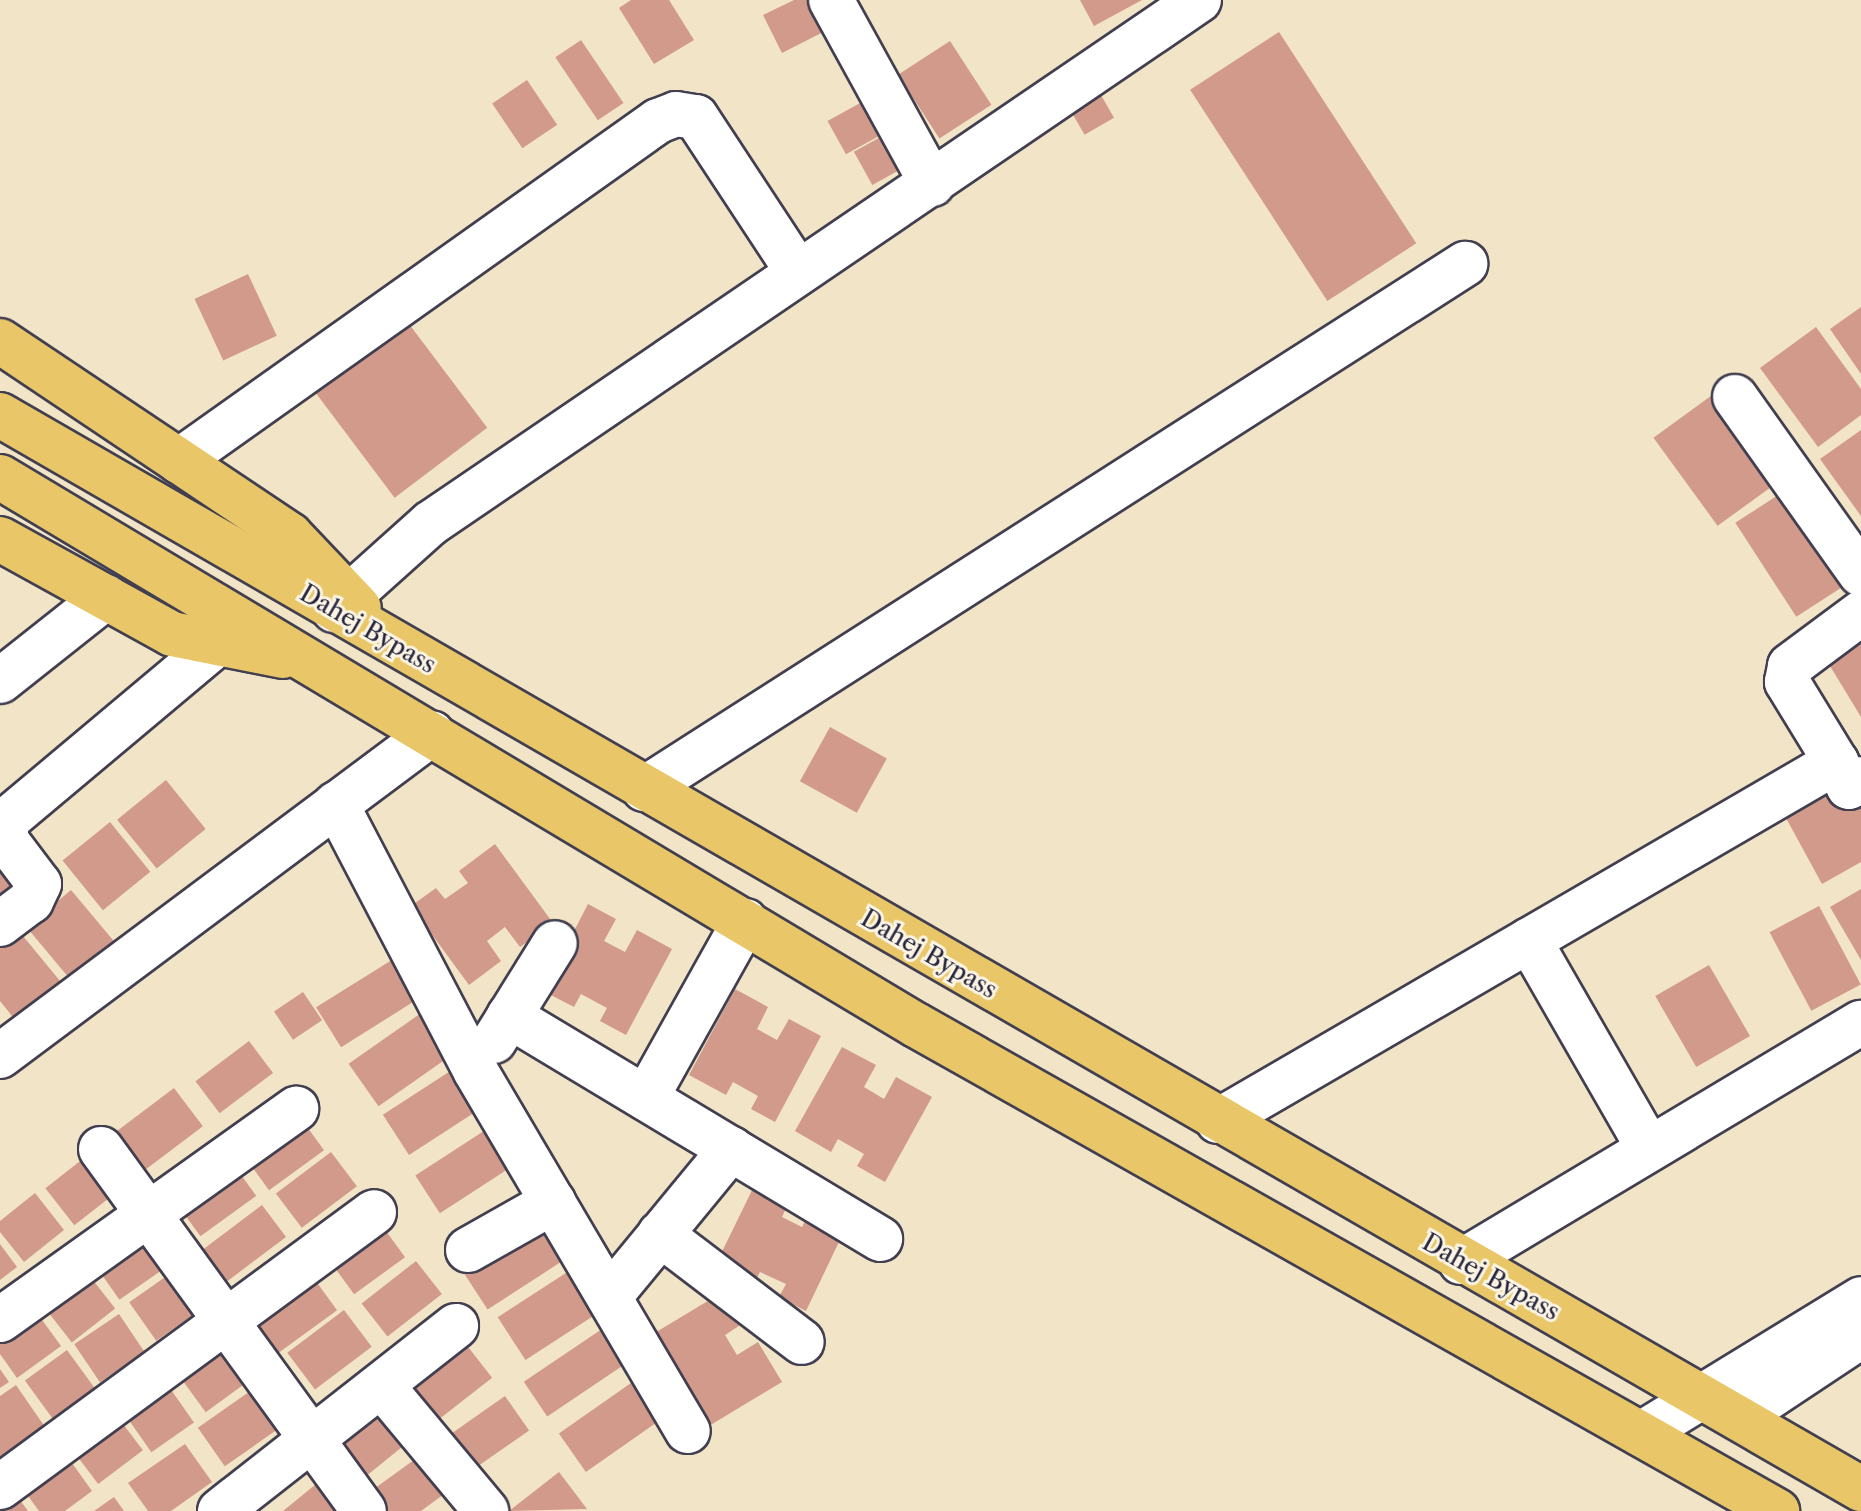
<!DOCTYPE html>
<html>
<head>
<meta charset="utf-8">
<style>
	body { margin:0 }
	#map { position:relative; width:1861px; height:1511px; overflow:hidden; background:#f2e4c7; font-family:"Libre Caslon Text",serif }
	div>[style] { position:absolute }
	[style*='--x'] { left:calc(var(--x)*1px); top:calc(var(--y)*1px); width:calc(var(--w)*1px); rotate:calc(var(--a)*1deg) }
	.building>* { inset:0; background:#d29a8a; transform-origin:0 0 }
	.roads { filter:drop-shadow(2px 0 #413f50) drop-shadow(-2px 0 #413f50) drop-shadow(0 2px #413f50) drop-shadow(0 -2px #413f50) }
	.minor>* { height:44px; margin:-22px; padding:0 22px; transform-origin:22px; border-radius:22px; background:#fff }
	.highway>* { height:44px; margin:-22px; padding:0 22px; transform-origin:22px; border-radius:22px; background:#e9c769 }
	span { translate:-50% -50%; white-space:nowrap; text-align:center; line-height:1.15; -webkit-text-stroke:6px #fcf5e5; paint-order:stroke }
	.street-label { font-size:24px; color:#22223b }
</style>
</head>
<body>
<div id="map">
	<div class="building">
		<i style="clip-path:polygon(631px 0,669px 0,694px 40px,654px 64px,619px 8px)"></i>
		<i style="clip-path:polygon(794px 0,824px 0,837px 25px,782px 53px,763px 15px)"></i>
		<i style="clip-path:polygon(1080px 0,1142px 0,1094px 26px)"></i>
		<i style="left:1279px;top:32px;width:252px;height:106px;rotate:57deg"></i>
		<i style="left:581px;top:40px;width:76px;height:31px;rotate:56deg"></i>
		<i style="left:950px;top:41px;width:76px;height:62px;rotate:57deg"></i>
		<i style="left:527px;top:80px;width:54px;height:42px;rotate:56deg"></i>
		<i style="left:1094px;top:83px;width:40px;height:34px;rotate:60deg"></i>
		<i style="left:880px;top:92px;width:38px;height:60px;rotate:61deg"></i>
		<i style="left:895px;top:129px;width:38px;height:47px;rotate:61deg"></i>
		<i style="left:248px;top:274px;width:68px;height:59px;rotate:65deg"></i>
		<i style="clip-path:polygon(1861px 307px,1861px 374px,1830px 329px)"></i>
		<i style="left:406px;top:320px;width:135px;height:116px;rotate:53deg"></i>
		<i style="clip-path:polygon(1816px 327px,1861px 389px,1861px 415px,1818px 447px,1760px 368px)"></i>
		<i style="left:1715px;top:393px;width:109px;height:76px;rotate:54deg"></i>
		<i style="clip-path:polygon(1861px 430px,1861px 516px,1820px 459px)"></i>
		<i style="left:1789px;top:488px;width:112px;height:64px;rotate:57deg"></i>
		<i style="clip-path:polygon(1861px 640px,1861px 717px,1827px 661px)"></i>
		<i style="left:830px;top:727px;width:65px;height:62px;rotate:29deg"></i>
		<i style="left:166px;top:780px;width:63px;height:63px;rotate:51deg"></i>
		<i style="clip-path:polygon(1847px 784px,1861px 809px,1861px 862px,1822px 884px,1786px 818px)"></i>
		<i style="left:110px;top:822px;width:64px;height:61px;rotate:51deg"></i>
		<i style="clip-path:polygon(495px 844px,553px 923px,520px 947px,505px 927px,487px 941px,501px 961px,469px 985px,411px 906px,436px 888px,445px 899px,468px 883px,459px 871px)"></i>
		<i style="clip-path:polygon(0 845px,23px 876px,0 894px)"></i>
		<i style="clip-path:polygon(1861px 889px,1861px 960px,1830px 907px)"></i>
		<i style="left:71px;top:890px;width:89px;height:58px;rotate:50deg"></i>
		<i style="clip-path:polygon(588px 904px,616px 919px,604px 941px,625px 952px,637px 930px,672px 949px,626px 1035px,600px 1021px,607px 1008px,581px 994px,574px 1007px,543px 991px)"></i>
		<i style="left:1819px;top:906px;width:89px;height:56px;rotate:62deg"></i>
		<i style="clip-path:polygon(14px 925px,74px 998px,28px 1036px,0 1001px,0 936px)"></i>
		<i style="left:395px;top:958px;width:47px;height:93px;rotate:58deg"></i>
		<i style="left:1709px;top:965px;width:82px;height:62px;rotate:60deg"></i>
		<i style="clip-path:polygon(735px 989px,768px 1007px,757px 1029px,777px 1040px,789px 1019px,821px 1036px,775px 1122px,751px 1109px,758px 1096px,733px 1082px,726px 1095px,689px 1075px)"></i>
		<i style="left:303px;top:992px;width:34px;height:35px;rotate:56deg"></i>
		<i style="left:424px;top:1011px;width:52px;height:92px;rotate:55deg"></i>
		<i style="left:249px;top:1041px;width:40px;height:67px;rotate:53deg"></i>
		<i style="clip-path:polygon(842px 1047px,876px 1065px,864px 1087px,884px 1099px,896px 1077px,932px 1097px,885px 1182px,857px 1166px,864px 1154px,838px 1139px,831px 1152px,795px 1131px)"></i>
		<i style="left:455px;top:1068px;width:48px;height:86px;rotate:57deg"></i>
		<i style="left:174px;top:1088px;width:48px;height:80px;rotate:53deg"></i>
		<i style="left:297px;top:1113px;width:46px;height:68px;rotate:54deg"></i>
		<i style="left:490px;top:1127px;width:45px;height:89px;rotate:57deg"></i>
		<i style="left:331px;top:1152px;width:43px;height:69px;rotate:53deg"></i>
		<i style="left:84px;top:1158px;width:47px;height:49px;rotate:52deg"></i>
		<i style="left:231px;top:1161px;width:43px;height:69px;rotate:54deg"></i>
		<i style="clip-path:polygon(758px 1178px,792px 1195px,782px 1217px,802px 1227px,813px 1205px,848px 1223px,806px 1311px,779px 1297px,786px 1284px,760px 1272px,753px 1285px,715px 1266px)"></i>
		<i style="clip-path:polygon(35px 1193px,64px 1230px,24px 1262px,0 1232px,0 1221px)"></i>
		<i style="left:262px;top:1205px;width:40px;height:76px;rotate:53deg"></i>
		<i style="left:378px;top:1220px;width:46px;height:63px;rotate:54deg"></i>
		<i style="left:538px;top:1222px;width:46px;height:90px;rotate:57deg"></i>
		<i style="left:140px;top:1228px;width:47px;height:58px;rotate:55deg"></i>
		<i style="clip-path:polygon(0 1244px,17px 1267px,0 1280px)"></i>
		<i style="left:416px;top:1261px;width:42px;height:69px;rotate:52deg"></i>
		<i style="left:85px;top:1270px;width:49px;height:55px;rotate:52deg"></i>
		<i style="left:569px;top:1271px;width:51px;height:85px;rotate:57deg"></i>
		<i style="left:171px;top:1273px;width:47px;height:51px;rotate:55deg"></i>
		<i style="left:310px;top:1273px;width:46px;height:76px;rotate:54deg"></i>
		<i style="clip-path:polygon(726px 1290px,745px 1322px,725px 1335px,737px 1355px,758px 1342px,782px 1382px,699px 1432px,680px 1402px,693px 1394px,677px 1369px,665px 1377px,643px 1340px)"></i>
		<i style="clip-path:polygon(32px 1306px,61px 1346px,17px 1378px,0 1354px,0 1329px)"></i>
		<i style="left:344px;top:1310px;width:46px;height:71px;rotate:53deg"></i>
		<i style="left:119px;top:1314px;width:46px;height:54px;rotate:56deg"></i>
		<i style="left:605px;top:1327px;width:42px;height:98px;rotate:56deg"></i>
		<i style="left:218px;top:1339px;width:52px;height:53px;rotate:54deg"></i>
		<i style="left:465px;top:1343px;width:44px;height:67px;rotate:52deg"></i>
		<i style="left:67px;top:1350px;width:47px;height:52px;rotate:54deg"></i>
		<i style="clip-path:polygon(0 1369px,9px 1382px,0 1388px)"></i>
		<i style="left:631px;top:1383px;width:47px;height:88px;rotate:55deg"></i>
		<i style="left:167px;top:1384px;width:47px;height:52px;rotate:55deg"></i>
		<i style="clip-path:polygon(16px 1385px,45px 1427px,0 1459px,0 1396px)"></i>
		<i style="left:256px;top:1387px;width:47px;height:71px;rotate:55deg"></i>
		<i style="left:505px;top:1396px;width:42px;height:67px;rotate:55deg"></i>
		<i style="left:386px;top:1402px;width:45px;height:65px;rotate:51deg"></i>
		<i style="left:114px;top:1412px;width:48px;height:56px;rotate:53deg"></i>
		<i style="clip-path:polygon(185px 1444px,212px 1482px,171px 1511px,148px 1511px,128px 1483px)"></i>
		<i style="clip-path:polygon(62px 1449px,92px 1491px,65px 1511px,39px 1511px,18px 1482px)"></i>
		<i style="clip-path:polygon(425px 1452px,451px 1489px,421px 1511px,369px 1511px,360px 1499px)"></i>
		<i style="clip-path:polygon(559px 1472px,587px 1509px,509px 1511px)"></i>
		<i style="clip-path:polygon(321px 1480px,347px 1511px,283px 1511px)"></i>
		<i style="clip-path:polygon(11px 1488px,28px 1511px,0 1511px,0 1497px)"></i>
		<i style="clip-path:polygon(114px 1497px,124px 1511px,94px 1511px)"></i>
	</div>
	<div class="roads">
		<div class="minor">
			<i style="--x:831;--y:0;--w:210;--a:61.2"></i>
			<i style="--x:1735;--y:397;--w:217;--a:54.6"></i>
			<i style="--x:179;--y:461;--w:587;--a:-35.37"></i>
			<i style="--x:658;--y:121;--w:19;--a:-21"></i>
			<i style="--x:676;--y:114;--w:20;--a:9"></i>
			<i style="--x:696;--y:117;--w:184;--a:56.7"></i>
			<i style="--x:334;--y:610;--w:130;--a:-41.9"></i>
			<i style="--x:431;--y:523;--w:929;--a:-34.25"></i>
			<i style="--x:0;--y:681;--w:135;--a:-38.4"></i>
			<i style="--x:1836;--y:762;--w:94;--a:-121.5"></i>
			<i style="--x:1787;--y:682;--w:16;--a:-79"></i>
			<i style="--x:1790;--y:666;--w:89;--a:-36.7"></i>
			<i style="--x:644;--y:789;--w:975;--a:-32.6"></i>
			<i style="--x:336;--y:804;--w:300;--a:62.4"></i>
			<i style="--x:475;--y:1070;--w:419;--a:59.5"></i>
			<i style="--x:0;--y:924;--w:39;--a:-37"></i>
			<i style="--x:31;--y:901;--w:19;--a:-65"></i>
			<i style="--x:39;--y:884;--w:56;--a:-127.1"></i>
			<i style="--x:5;--y:839;--w:19;--a:-84"></i>
			<i style="--x:7;--y:820;--w:275;--a:-40"></i>
			<i style="--x:1529;--y:940;--w:241;--a:60.1"></i>
			<i style="--x:509;--y:1016;--w:433;--a:31"></i>
			<i style="--x:494;--y:1041;--w:115;--a:-58.1"></i>
			<i style="--x:0;--y:1056;--w:539;--a:-36.78"></i>
			<i style="--x:646;--y:1098;--w:203;--a:-60.8"></i>
			<i style="--x:1218;--y:1121;--w:715;--a:-30.15"></i>
			<i style="--x:1836;--y:762;--w:28;--a:63"></i>
			<i style="--x:1849;--y:787;--w:14;--a:-34"></i>
			<i style="--x:101;--y:1149;--w:447;--a:54"></i>
			<i style="--x:660;--y:1234;--w:178;--a:37.3"></i>
			<i style="--x:468;--y:1250;--w:98;--a:-29.5"></i>
			<i style="--x:1461;--y:1262;--w:466;--a:-30.9"></i>
			<i style="--x:609;--y:1297;--w:192;--a:-50.5"></i>
			<i style="--x:0;--y:1320;--w:364;--a:-35.5"></i>
			<i style="--x:382;--y:1386;--w:163;--a:50.2"></i>
			<i style="--x:1739;--y:1417;--w:146;--a:-33.6"></i>
			<i style="--x:1641;--y:1434;--w:258;--a:-31.5"></i>
			<i style="--x:0;--y:1487;--w:464;--a:-36.3"></i>
			<i style="--x:220;--y:1511;--w:300;--a:-38.1"></i>
		</div>
		<div class="highway">
			<i style="--x:0;--y:341;--w:349;--a:33.8"></i>
			<i style="--x:290;--y:535;--w:100;--a:46.6"></i>
			<i style="--x:0;--y:415;--w:2149;--a:29.99"></i>
			<i style="--x:0;--y:477;--w:1067;--a:30.89"></i>
			<i style="--x:916;--y:1025;--w:989;--a:29.44"></i>
			<i style="--x:0;--y:539;--w:196;--a:28.9"></i>
			<i style="--x:172;--y:634;--w:113;--a:11.2"></i>
		</div>
	</div>
	<div class="street-label">
		<span style="left:368px;top:629px;rotate:30deg">Dahej Bypass</span>
		<span style="left:929px;top:954px;rotate:30deg">Dahej Bypass</span>
		<span style="left:1491px;top:1277px;rotate:29deg">Dahej Bypass</span>
	</div>
</div>
</body>
</html>
